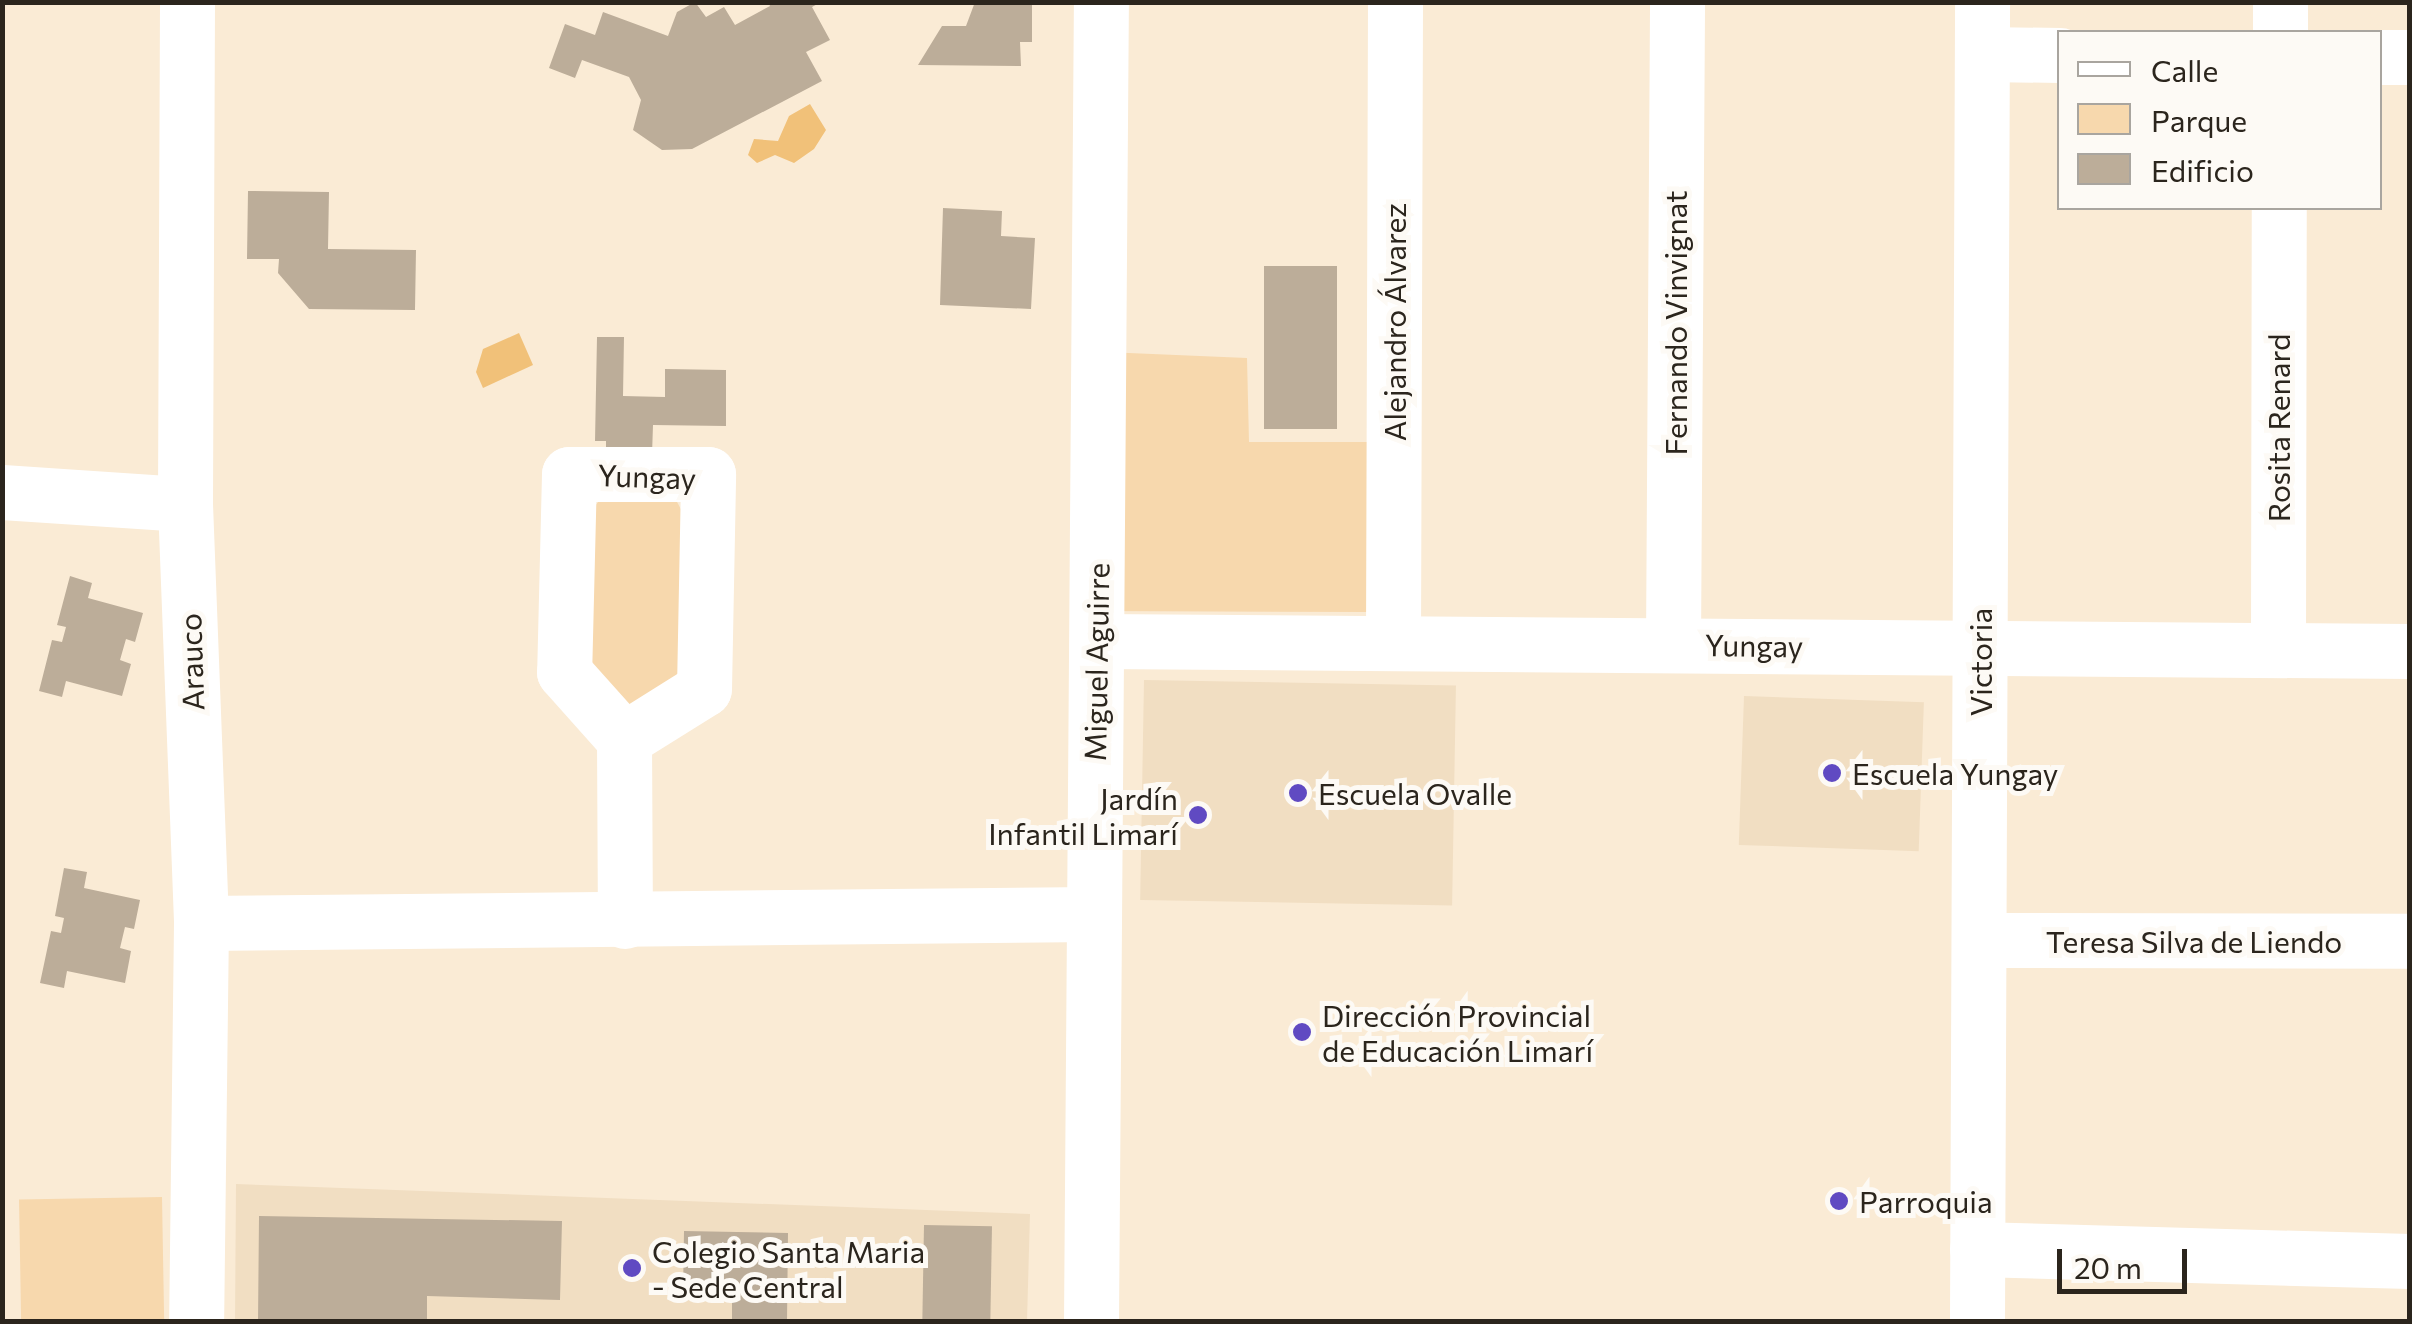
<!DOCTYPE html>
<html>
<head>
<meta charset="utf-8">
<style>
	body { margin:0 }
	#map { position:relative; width:2412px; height:1324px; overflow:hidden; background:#faebd5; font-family:Commissioner,sans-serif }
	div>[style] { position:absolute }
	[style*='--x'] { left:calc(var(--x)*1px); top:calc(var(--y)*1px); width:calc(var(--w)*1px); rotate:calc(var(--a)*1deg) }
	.built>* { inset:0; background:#f1dec2; transform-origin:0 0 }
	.green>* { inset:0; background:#f7d8ad; transform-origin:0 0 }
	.water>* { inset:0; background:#f1c179 }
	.building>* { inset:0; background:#bcad99; transform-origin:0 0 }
	.minor>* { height:55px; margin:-27.5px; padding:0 27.5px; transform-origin:27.5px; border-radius:27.5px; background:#fff }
	.dots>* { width:28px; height:28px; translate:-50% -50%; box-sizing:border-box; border:5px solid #fdfaf5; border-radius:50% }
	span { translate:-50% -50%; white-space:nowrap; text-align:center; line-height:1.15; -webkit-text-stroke:10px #fdfaf5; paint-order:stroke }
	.street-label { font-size:30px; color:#2b251d }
	.poi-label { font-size:30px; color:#2b251d }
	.left { translate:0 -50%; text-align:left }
	.right { translate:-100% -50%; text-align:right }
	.frame { position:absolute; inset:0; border:5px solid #2b251d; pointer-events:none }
	.legend { position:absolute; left:2057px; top:30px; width:325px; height:180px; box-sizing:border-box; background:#fdfaf5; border:2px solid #a9a59f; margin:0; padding:12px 18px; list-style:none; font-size:30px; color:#2b251d }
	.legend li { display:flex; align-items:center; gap:20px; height:50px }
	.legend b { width:50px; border:2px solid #a9a59f }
	.scale { position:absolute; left:2057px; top:1249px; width:130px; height:45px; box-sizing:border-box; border:5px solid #2b251d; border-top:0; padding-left:12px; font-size:30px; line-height:35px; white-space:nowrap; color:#2b251d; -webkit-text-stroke:8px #fdfaf5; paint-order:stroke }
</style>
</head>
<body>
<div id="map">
	<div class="built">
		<i style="left:1144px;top:680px;width:312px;height:220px;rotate:1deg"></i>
		<i style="left:1744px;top:696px;width:180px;height:149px;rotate:2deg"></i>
		<i style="clip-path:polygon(236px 1184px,1030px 1214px,1027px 1321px,235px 1322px)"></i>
	</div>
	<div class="green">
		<i style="clip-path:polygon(1105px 352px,1247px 358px,1249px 442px,1370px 442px,1370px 612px,1098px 611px)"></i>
		<i style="clip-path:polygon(610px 487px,676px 500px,692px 530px,690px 668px,643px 710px,611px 699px,582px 667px,591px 511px)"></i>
		<i style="left:162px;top:1197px;width:124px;height:143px;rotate:89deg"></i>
	</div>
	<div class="water">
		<i style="clip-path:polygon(810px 104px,826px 130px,814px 149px,794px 163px,775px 155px,757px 163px,748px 155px,754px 139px,778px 141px,789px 116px)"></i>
		<i style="clip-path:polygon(519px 333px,533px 365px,483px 388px,476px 372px,483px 349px)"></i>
	</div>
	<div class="building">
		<i style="clip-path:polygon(695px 2px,706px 17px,724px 7px,735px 25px,770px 6px,768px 2px,821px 2px,812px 7px,830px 40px,806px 52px,822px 81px,692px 149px,662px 150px,633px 130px,641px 100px,629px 77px,582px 60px,575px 78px,549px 68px,565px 24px,595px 35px,603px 12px,668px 36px,677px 12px)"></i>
		<i style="clip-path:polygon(975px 2px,1032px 2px,1032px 42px,1020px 42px,1021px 66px,918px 65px,942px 26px,966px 26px)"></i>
		<i style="clip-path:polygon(248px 191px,329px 192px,328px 249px,416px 250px,415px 310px,309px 309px,278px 273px,279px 259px,247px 259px)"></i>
		<i style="clip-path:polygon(943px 208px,1002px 211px,1001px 236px,1035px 238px,1031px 309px,940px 305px)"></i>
		<i style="left:1337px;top:266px;width:163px;height:73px;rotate:90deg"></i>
		<i style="clip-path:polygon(597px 337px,624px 337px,623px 396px,665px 397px,665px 369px,726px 370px,726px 426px,653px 425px,652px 455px,606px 455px,606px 441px,595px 441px)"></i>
		<i style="clip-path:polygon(70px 576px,92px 583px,88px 598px,143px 613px,135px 642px,126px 639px,120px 660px,131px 664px,122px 696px,66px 681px,62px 697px,39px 691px,52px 640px,62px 642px,66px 627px,57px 625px)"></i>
		<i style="clip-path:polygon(64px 868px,87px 872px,84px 888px,140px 900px,134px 929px,125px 927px,120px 948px,131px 951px,125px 983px,67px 971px,64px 988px,40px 983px,51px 931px,61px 933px,64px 918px,55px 916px)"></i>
		<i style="clip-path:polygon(259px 1216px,562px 1221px,560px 1300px,427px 1296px,427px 1322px,258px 1322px)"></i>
		<i style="left:924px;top:1225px;width:68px;height:97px;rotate:1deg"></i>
		<i style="clip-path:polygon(684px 1231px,788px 1233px,787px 1322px,732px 1322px,732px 1294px,683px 1294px)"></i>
	</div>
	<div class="minor">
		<i style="--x:187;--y:2;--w:502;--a:90.23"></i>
		<i style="--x:185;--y:504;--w:419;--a:87.8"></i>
		<i style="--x:201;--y:923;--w:399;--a:90.7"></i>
		<i style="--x:2280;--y:32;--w:30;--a:-90"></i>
		<i style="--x:1982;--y:54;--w:78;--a:0.7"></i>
		<i style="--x:2380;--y:57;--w:30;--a:0"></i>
		<i style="--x:2;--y:492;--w:183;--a:3.8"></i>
		<i style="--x:1098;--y:641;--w:1312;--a:0.44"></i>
		<i style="--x:1393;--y:641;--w:639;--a:-89.82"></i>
		<i style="--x:1673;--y:644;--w:642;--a:-89.64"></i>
		<i style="--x:2278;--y:648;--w:440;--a:-89.9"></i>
		<i style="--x:624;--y:739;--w:94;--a:-32"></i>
		<i style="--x:704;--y:689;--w:215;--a:-88.9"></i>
		<i style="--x:708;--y:474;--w:139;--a:180"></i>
		<i style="--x:569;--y:474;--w:198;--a:91.4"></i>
		<i style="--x:564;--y:672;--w:90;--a:48.2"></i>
		<i style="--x:624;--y:739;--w:182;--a:89.7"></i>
		<i style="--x:201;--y:923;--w:892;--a:-0.58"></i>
		<i style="--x:1979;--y:940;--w:431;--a:0.1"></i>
		<i style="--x:1977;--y:1249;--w:433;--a:1.6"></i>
		<i style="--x:1091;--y:1322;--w:1320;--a:-89.57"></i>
		<i style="--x:1977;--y:1322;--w:1320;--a:-89.78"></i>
	</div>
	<div class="dots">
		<i style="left:1832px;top:773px;background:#604ac2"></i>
		<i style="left:1298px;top:793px;background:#604ac2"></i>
		<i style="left:1198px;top:815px;background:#604ac2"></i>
		<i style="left:1302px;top:1032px;background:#604ac2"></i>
		<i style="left:1839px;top:1201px;background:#604ac2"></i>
		<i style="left:632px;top:1268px;background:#604ac2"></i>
	</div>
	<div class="street-label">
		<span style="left:1394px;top:322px;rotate:-90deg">Alejandro Álvarez</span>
		<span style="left:1675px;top:323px;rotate:-90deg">Fernando Vinvignat</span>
		<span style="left:2278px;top:428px;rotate:-90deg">Rosita Renard</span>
		<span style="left:647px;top:476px;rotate:2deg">Yungay</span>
		<span style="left:1754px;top:645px;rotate:1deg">Yungay</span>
		<span style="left:191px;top:662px;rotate:-92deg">Arauco</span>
		<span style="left:1096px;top:662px;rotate:-89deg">Miguel Aguirre</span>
		<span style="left:1980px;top:662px;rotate:-90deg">Victoria</span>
		<span style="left:2194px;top:941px">Teresa Silva de Liendo</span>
	</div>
	<div class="poi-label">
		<span class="left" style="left:1852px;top:773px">Escuela Yungay</span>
		<span class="left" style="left:1318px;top:793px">Escuela Ovalle</span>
		<span class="right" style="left:1178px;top:815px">Jardín<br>Infantil Limarí</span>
		<span class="left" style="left:1322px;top:1032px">Dirección Provincial<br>de Educación Limarí</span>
		<span class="left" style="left:1859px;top:1201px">Parroquia</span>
		<span class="left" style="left:652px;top:1268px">Colegio Santa Maria<br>- Sede Central</span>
	</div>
	<div class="frame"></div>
	<ul class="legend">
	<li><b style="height:12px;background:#fff"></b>Calle</li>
	<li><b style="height:28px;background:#f7d8ad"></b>Parque</li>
	<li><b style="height:28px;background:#bcad99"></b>Edificio</li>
	</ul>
	<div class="scale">20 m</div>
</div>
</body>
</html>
